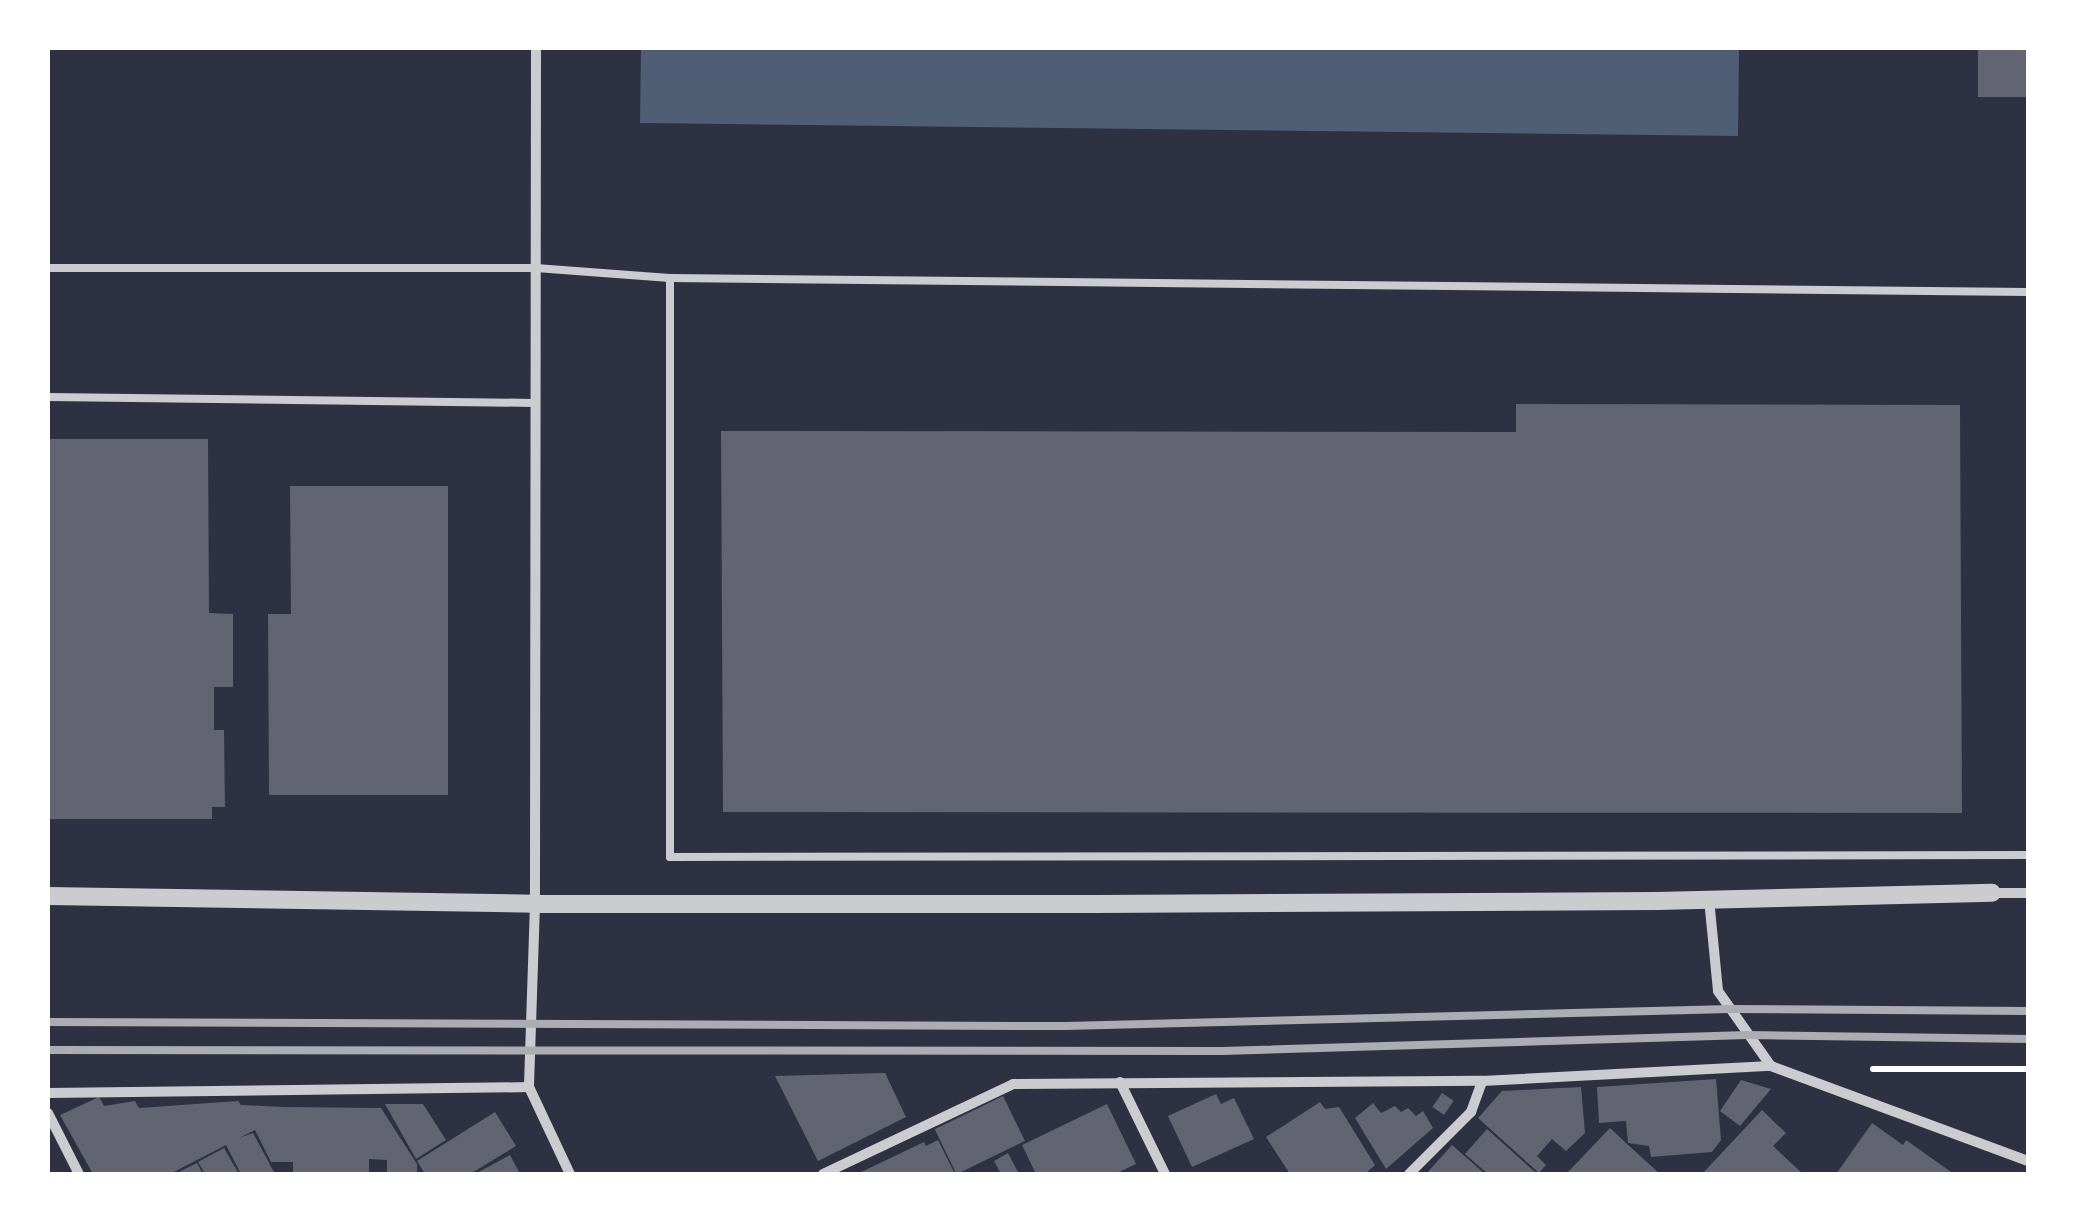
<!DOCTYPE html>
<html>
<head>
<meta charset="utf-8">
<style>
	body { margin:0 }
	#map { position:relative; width:2076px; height:1222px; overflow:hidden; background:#2d3142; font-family:Jost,sans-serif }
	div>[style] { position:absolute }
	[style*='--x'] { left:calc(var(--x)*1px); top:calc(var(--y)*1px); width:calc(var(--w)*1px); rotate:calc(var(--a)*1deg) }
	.water>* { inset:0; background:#4f5d75 }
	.building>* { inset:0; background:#626471; transform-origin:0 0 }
	.path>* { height:6px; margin:-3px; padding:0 3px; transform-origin:3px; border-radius:3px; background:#fff }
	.service>* { height:8px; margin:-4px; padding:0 4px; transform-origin:4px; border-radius:4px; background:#caccd0 }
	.minor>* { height:10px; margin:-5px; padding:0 5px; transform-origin:5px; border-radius:5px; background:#caccd0 }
	.tertiary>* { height:18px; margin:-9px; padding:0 9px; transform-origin:9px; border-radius:9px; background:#caccd0 }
	.rail>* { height:8px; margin:-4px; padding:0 4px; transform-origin:4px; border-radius:4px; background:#abadb3 }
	span { translate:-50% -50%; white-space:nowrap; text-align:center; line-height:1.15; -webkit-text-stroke:8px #fff; paint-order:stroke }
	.frame { position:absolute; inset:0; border:50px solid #fff; pointer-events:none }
</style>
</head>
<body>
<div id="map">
	<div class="water">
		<i style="clip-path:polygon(641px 48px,1739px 48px,1738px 136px,640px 123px)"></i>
	</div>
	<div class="building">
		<i style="left:1978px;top:48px;width:50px;height:49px"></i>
		<i style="clip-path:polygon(1516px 404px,1960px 405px,1962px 813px,723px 812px,721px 431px,1516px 432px)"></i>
		<i style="clip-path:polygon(48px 439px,208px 439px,209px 613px,233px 614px,233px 687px,214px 687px,214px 730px,224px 730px,225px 807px,212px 807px,212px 819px,48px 819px)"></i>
		<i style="clip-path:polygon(290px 486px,448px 486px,448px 795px,269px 795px,268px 614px,291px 614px)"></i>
		<i style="clip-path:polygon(885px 1073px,906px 1117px,818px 1161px,775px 1076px)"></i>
		<i style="clip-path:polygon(1716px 1079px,1721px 1140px,1712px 1152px,1651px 1157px,1649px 1146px,1628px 1143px,1626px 1121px,1599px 1123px,1597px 1087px)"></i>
		<i style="clip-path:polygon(1741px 1080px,1771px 1089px,1740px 1126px,1720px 1111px)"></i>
		<i style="clip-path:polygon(1581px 1087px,1585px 1133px,1566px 1151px,1552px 1139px,1537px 1156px,1546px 1165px,1539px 1173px,1478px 1118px,1502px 1091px)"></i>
		<i style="left:1442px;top:1093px;width:14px;height:17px;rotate:34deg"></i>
		<i style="clip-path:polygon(1216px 1094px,1221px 1104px,1234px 1098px,1254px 1139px,1192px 1167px,1168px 1116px)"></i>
		<i style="left:1003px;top:1096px;width:50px;height:76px;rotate:64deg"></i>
		<i style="clip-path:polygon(99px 1097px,104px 1106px,135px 1101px,139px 1108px,238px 1101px,241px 1105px,283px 1107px,381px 1108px,417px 1164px,417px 1174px,387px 1174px,387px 1160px,369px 1159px,369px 1174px,293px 1174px,293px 1162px,271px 1162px,255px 1130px,239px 1138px,253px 1133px,275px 1174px,241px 1174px,226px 1145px,170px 1174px,93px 1174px,60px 1115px)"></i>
		<i style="clip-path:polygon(1320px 1102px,1325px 1109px,1339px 1107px,1375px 1165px,1365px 1174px,1290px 1174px,1266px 1137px)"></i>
		<i style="clip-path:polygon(1373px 1103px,1381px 1113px,1395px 1106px,1401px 1112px,1408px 1108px,1416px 1116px,1423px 1111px,1433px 1128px,1386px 1169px,1355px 1118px)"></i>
		<i style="clip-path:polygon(385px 1104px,423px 1104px,446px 1140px,416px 1159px)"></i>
		<i style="clip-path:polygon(1107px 1104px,1136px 1164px,1115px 1174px,1036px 1174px,1022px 1145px)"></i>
		<i style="clip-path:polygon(1762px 1110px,1786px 1133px,1773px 1146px,1803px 1174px,1702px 1174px)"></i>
		<i style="clip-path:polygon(495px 1112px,516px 1146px,470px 1174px,425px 1174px,417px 1161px)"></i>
		<i style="clip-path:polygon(1872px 1123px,1903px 1145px,1906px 1140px,1954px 1174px,1836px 1174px)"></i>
		<i style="clip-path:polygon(1610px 1128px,1626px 1143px,1660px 1174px,1566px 1174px)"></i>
		<i style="clip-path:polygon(1487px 1129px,1535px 1172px,1533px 1174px,1488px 1174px,1465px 1154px)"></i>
		<i style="clip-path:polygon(938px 1140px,955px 1174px,857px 1174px,924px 1142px,926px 1146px)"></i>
		<i style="clip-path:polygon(1452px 1145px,1485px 1174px,1426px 1174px)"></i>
		<i style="clip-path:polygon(224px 1148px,239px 1174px,205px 1174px,198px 1162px)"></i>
		<i style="clip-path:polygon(1008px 1153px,1019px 1174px,1001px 1174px,994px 1161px)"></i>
		<i style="clip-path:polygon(510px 1155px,520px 1174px,475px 1174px)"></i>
		<i style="clip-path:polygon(197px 1163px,203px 1174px,175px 1174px)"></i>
	</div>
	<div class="path">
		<i style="--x:1873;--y:1069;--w:155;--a:0"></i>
	</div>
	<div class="service">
		<i style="--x:48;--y:268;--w:488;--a:0"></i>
		<i style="--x:536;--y:268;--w:134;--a:4.3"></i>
		<i style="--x:670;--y:278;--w:1358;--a:0.59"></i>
		<i style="--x:670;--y:278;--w:579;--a:90"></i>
		<i style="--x:670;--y:857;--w:1358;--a:-0.08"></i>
		<i style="--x:48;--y:397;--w:486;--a:0.7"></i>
	</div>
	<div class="minor">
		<i style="--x:536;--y:48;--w:856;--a:90.07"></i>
		<i style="--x:535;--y:904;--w:183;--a:91.9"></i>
		<i style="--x:529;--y:1087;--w:96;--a:64.8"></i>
		<i style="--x:1992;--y:893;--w:36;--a:0"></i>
		<i style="--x:1709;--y:899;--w:92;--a:84.4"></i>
		<i style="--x:1718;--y:991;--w:92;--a:54.8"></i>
		<i style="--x:1771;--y:1066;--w:274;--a:20.3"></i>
		<i style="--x:1120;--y:1082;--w:102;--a:63.9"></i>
		<i style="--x:48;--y:1093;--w:481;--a:-0.7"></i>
		<i style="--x:48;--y:1113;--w:68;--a:63.1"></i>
		<i style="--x:823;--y:1174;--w:210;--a:-25.3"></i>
		<i style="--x:1013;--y:1084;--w:469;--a:-0.4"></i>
		<i style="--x:1409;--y:1174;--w:88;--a:-45"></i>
		<i style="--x:1471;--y:1112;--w:33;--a:-70"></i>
		<i style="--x:1482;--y:1081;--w:289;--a:-3"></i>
	</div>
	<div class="tertiary">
		<i style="--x:48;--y:896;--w:487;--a:0.9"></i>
		<i style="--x:535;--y:904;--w:561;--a:0"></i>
		<i style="--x:1096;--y:904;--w:561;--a:-0.31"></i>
		<i style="--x:1657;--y:901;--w:335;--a:-1.4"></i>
	</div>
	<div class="rail">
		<i style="--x:48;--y:1022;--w:1018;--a:0.23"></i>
		<i style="--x:1066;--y:1026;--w:664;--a:-1.47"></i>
		<i style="--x:1730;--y:1009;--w:298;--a:0.4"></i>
		<i style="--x:48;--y:1050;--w:1174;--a:0.05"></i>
		<i style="--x:1222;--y:1051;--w:526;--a:-1.74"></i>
		<i style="--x:1748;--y:1035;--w:280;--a:0.8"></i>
	</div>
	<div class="frame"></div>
</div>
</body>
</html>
